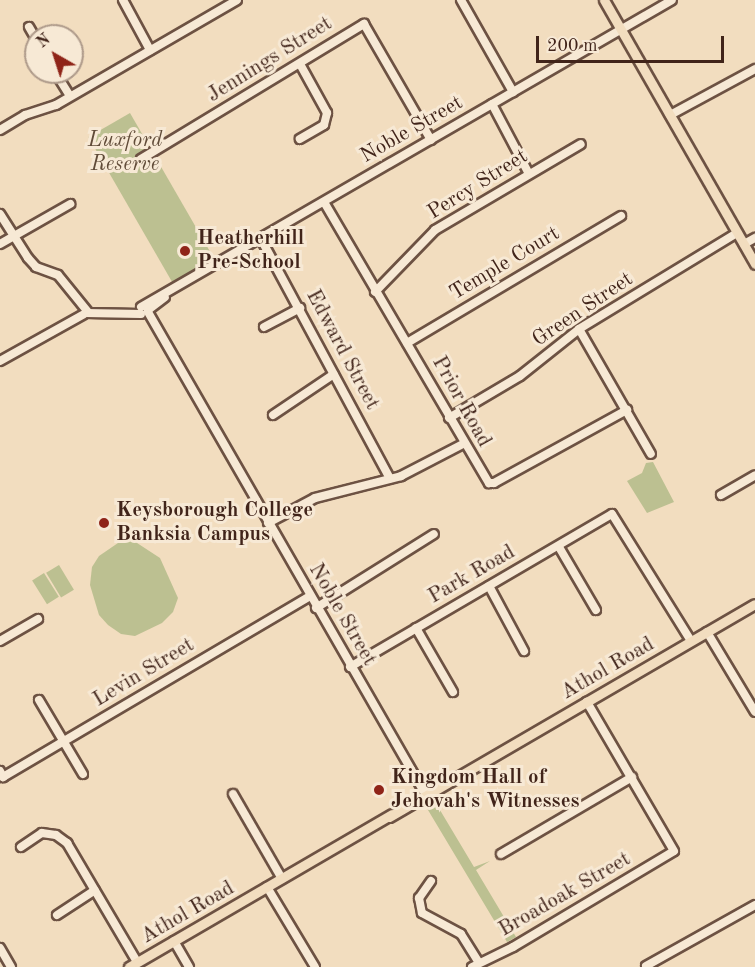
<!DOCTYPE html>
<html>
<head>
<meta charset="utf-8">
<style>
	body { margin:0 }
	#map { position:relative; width:755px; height:967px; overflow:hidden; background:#f2ddbf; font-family:"Old Standard TT",serif }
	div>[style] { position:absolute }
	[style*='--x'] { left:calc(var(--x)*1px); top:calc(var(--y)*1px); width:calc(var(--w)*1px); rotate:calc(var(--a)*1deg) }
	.green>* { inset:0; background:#bcc091; transform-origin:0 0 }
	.roads { filter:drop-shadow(2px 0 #6d5243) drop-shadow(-2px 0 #6d5243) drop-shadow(0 2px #6d5243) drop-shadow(0 -2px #6d5243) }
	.minor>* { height:8px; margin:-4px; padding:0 4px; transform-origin:4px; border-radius:4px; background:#f7e9d5 }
	.major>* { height:9px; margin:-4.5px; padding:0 4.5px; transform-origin:4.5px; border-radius:4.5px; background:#f2ddbf }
	.dots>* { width:16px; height:16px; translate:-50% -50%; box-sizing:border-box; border:3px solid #f7e9d5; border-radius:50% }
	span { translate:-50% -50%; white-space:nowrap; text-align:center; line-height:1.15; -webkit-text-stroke:6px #f7e9d5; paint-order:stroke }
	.street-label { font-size:21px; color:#41241a }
	.park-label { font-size:21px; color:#604b38; font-style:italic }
	.poi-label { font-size:21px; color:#41241a; font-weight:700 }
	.left { translate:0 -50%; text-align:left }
	.north { position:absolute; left:24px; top:24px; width:60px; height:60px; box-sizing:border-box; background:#f7e9d5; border:2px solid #ae9a8a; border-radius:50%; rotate:321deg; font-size:16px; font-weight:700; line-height:24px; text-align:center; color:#41241a }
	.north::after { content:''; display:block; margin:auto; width:21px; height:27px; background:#8f2418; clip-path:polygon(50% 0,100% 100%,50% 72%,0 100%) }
	.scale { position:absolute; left:536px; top:36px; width:188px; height:27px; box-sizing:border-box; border:3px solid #41241a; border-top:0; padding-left:8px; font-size:18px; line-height:21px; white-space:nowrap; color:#41241a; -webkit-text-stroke:4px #f7e9d5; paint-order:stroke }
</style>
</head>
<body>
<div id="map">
	<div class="green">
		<i style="left:130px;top:113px;width:168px;height:48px;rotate:60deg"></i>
		<i style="clip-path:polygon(653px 462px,674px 502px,647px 513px,627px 481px,642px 473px,646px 463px)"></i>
		<i style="clip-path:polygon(134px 541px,160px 558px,178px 598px,173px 612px,162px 623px,135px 636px,121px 634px,108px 625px,99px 615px,90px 585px,92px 567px,99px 556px,118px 543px)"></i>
		<i style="left:59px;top:565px;width:29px;height:15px;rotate:59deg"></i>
		<i style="left:44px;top:573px;width:28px;height:14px;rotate:58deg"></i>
		<i style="clip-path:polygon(434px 800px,474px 867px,490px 861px,476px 870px,516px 937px,507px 942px,425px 805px)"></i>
	</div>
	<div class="roads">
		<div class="minor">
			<i style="--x:123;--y:0;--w:57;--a:61.6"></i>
			<i style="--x:461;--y:0;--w:106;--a:60.5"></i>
			<i style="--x:29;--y:27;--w:14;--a:60"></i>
			<i style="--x:300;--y:64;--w:56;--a:61.1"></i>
			<i style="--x:327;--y:113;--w:12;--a:104"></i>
			<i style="--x:324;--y:125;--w:28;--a:150"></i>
			<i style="--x:55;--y:72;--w:28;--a:58"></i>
			<i style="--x:492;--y:104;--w:79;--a:62.1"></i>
			<i style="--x:670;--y:115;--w:97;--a:-28.4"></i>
			<i style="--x:0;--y:130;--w:29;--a:-31"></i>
			<i style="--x:25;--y:115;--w:33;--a:-18"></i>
			<i style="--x:56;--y:105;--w:209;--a:-30.1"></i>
			<i style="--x:141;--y:159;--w:261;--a:-31.2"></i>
			<i style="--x:364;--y:24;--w:134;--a:60"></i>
			<i style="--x:324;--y:202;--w:326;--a:59.6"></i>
			<i style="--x:489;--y:483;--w:5;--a:0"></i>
			<i style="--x:494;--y:483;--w:152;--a:-28.8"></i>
			<i style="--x:0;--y:214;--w:52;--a:57.5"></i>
			<i style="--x:28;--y:258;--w:12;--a:48"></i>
			<i style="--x:36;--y:267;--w:23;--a:20"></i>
			<i style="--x:58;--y:275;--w:48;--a:51"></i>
			<i style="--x:261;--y:239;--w:272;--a:61.7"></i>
			<i style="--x:0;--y:244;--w:81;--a:-29.7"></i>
			<i style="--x:744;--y:244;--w:13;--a:-29"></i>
			<i style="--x:375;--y:292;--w:86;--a:-45.9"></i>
			<i style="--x:435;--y:230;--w:169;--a:-30.5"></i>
			<i style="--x:141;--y:307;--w:613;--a:-30.03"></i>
			<i style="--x:148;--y:310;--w:21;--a:-37"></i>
			<i style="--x:148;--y:312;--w:560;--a:60.09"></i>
			<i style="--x:86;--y:313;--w:55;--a:1"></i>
			<i style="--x:264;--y:327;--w:41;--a:-27.8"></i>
			<i style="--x:579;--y:329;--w:144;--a:60.1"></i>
			<i style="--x:407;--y:343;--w:249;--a:-30.7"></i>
			<i style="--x:0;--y:361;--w:96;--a:-29.2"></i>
			<i style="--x:273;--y:415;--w:73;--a:-33.9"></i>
			<i style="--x:449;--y:418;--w:82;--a:-30.6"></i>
			<i style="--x:520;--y:376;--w:75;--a:-38.5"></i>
			<i style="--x:579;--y:329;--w:185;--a:-31.3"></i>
			<i style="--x:721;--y:495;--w:39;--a:-30"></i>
			<i style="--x:268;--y:523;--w:53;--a:-28"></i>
			<i style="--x:315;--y:498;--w:89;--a:-14.3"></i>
			<i style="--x:401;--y:476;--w:70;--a:-27.3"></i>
			<i style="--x:559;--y:547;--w:73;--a:59.6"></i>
			<i style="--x:489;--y:586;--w:74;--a:61.7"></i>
			<i style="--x:316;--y:608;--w:139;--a:-32.1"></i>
			<i style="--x:416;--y:628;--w:74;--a:60"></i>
			<i style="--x:707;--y:632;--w:93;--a:59"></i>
			<i style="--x:0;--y:641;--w:44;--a:-30.1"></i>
			<i style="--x:350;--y:667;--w:303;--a:-30.3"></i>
			<i style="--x:612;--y:514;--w:150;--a:58.1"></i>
			<i style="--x:39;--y:700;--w:86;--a:59.3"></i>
			<i style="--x:0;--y:771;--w:7;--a:63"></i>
			<i style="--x:3;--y:777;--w:356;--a:-30.5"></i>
			<i style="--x:233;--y:794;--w:98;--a:60"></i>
			<i style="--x:21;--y:847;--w:25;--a:-34"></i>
			<i style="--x:42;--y:833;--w:14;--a:8"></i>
			<i style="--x:56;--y:835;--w:14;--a:36"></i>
			<i style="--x:67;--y:843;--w:138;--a:59.5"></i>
			<i style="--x:501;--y:854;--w:152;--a:-30.4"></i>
			<i style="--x:431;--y:881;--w:21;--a:125"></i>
			<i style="--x:419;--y:898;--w:15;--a:79"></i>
			<i style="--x:422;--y:913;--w:44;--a:28.3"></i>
			<i style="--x:461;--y:934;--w:34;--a:58"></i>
			<i style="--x:267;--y:887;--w:93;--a:59"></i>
			<i style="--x:57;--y:915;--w:45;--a:-33.3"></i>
			<i style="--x:174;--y:941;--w:30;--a:60"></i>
			<i style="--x:0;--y:948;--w:22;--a:60"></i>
			<i style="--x:646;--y:966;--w:125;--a:-29.2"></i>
			<i style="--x:472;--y:967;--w:46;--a:-26"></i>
			<i style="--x:513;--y:947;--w:187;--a:-30.8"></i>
			<i style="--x:674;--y:851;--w:173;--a:-120.3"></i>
		</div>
		<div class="major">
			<i style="--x:604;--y:0;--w:304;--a:60.2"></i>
			<i style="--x:389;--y:817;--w:423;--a:-30.2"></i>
			<i style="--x:129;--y:967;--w:304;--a:-30.2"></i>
		</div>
	</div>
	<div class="dots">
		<i style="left:185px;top:251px;background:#8f2418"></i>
		<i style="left:104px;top:523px;background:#8f2418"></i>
		<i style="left:379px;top:790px;background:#8f2418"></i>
	</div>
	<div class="street-label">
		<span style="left:270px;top:60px;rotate:-32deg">Jennings Street</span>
		<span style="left:412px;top:130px;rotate:-30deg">Noble Street</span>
		<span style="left:478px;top:185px;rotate:-32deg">Percy Street</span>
		<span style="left:505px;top:264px;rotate:-31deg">Temple Court</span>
		<span style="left:583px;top:310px;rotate:-34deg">Green Street</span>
		<span style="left:342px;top:350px;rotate:62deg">Edward Street</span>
		<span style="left:461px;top:402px;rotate:61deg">Prior Road</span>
		<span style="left:472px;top:575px;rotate:-30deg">Park Road</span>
		<span style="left:342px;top:615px;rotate:60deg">Noble Street</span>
		<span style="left:608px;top:669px;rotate:-30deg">Athol Road</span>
		<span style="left:144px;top:673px;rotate:-31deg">Levin Street</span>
		<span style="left:565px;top:895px;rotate:-30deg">Broadoak Street</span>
		<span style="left:188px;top:913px;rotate:-30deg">Athol Road</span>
	</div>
	<div class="park-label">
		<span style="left:125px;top:153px">Luxford<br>Reserve</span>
	</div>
	<div class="poi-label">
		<span class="left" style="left:197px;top:251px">Heatherhill<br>Pre-School</span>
		<span class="left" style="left:116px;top:523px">Keysborough College<br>Banksia Campus</span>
		<span class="left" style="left:391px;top:790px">Kingdom Hall of<br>Jehovah's Witnesses</span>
	</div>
	<div class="north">N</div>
	<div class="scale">200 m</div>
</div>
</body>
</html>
